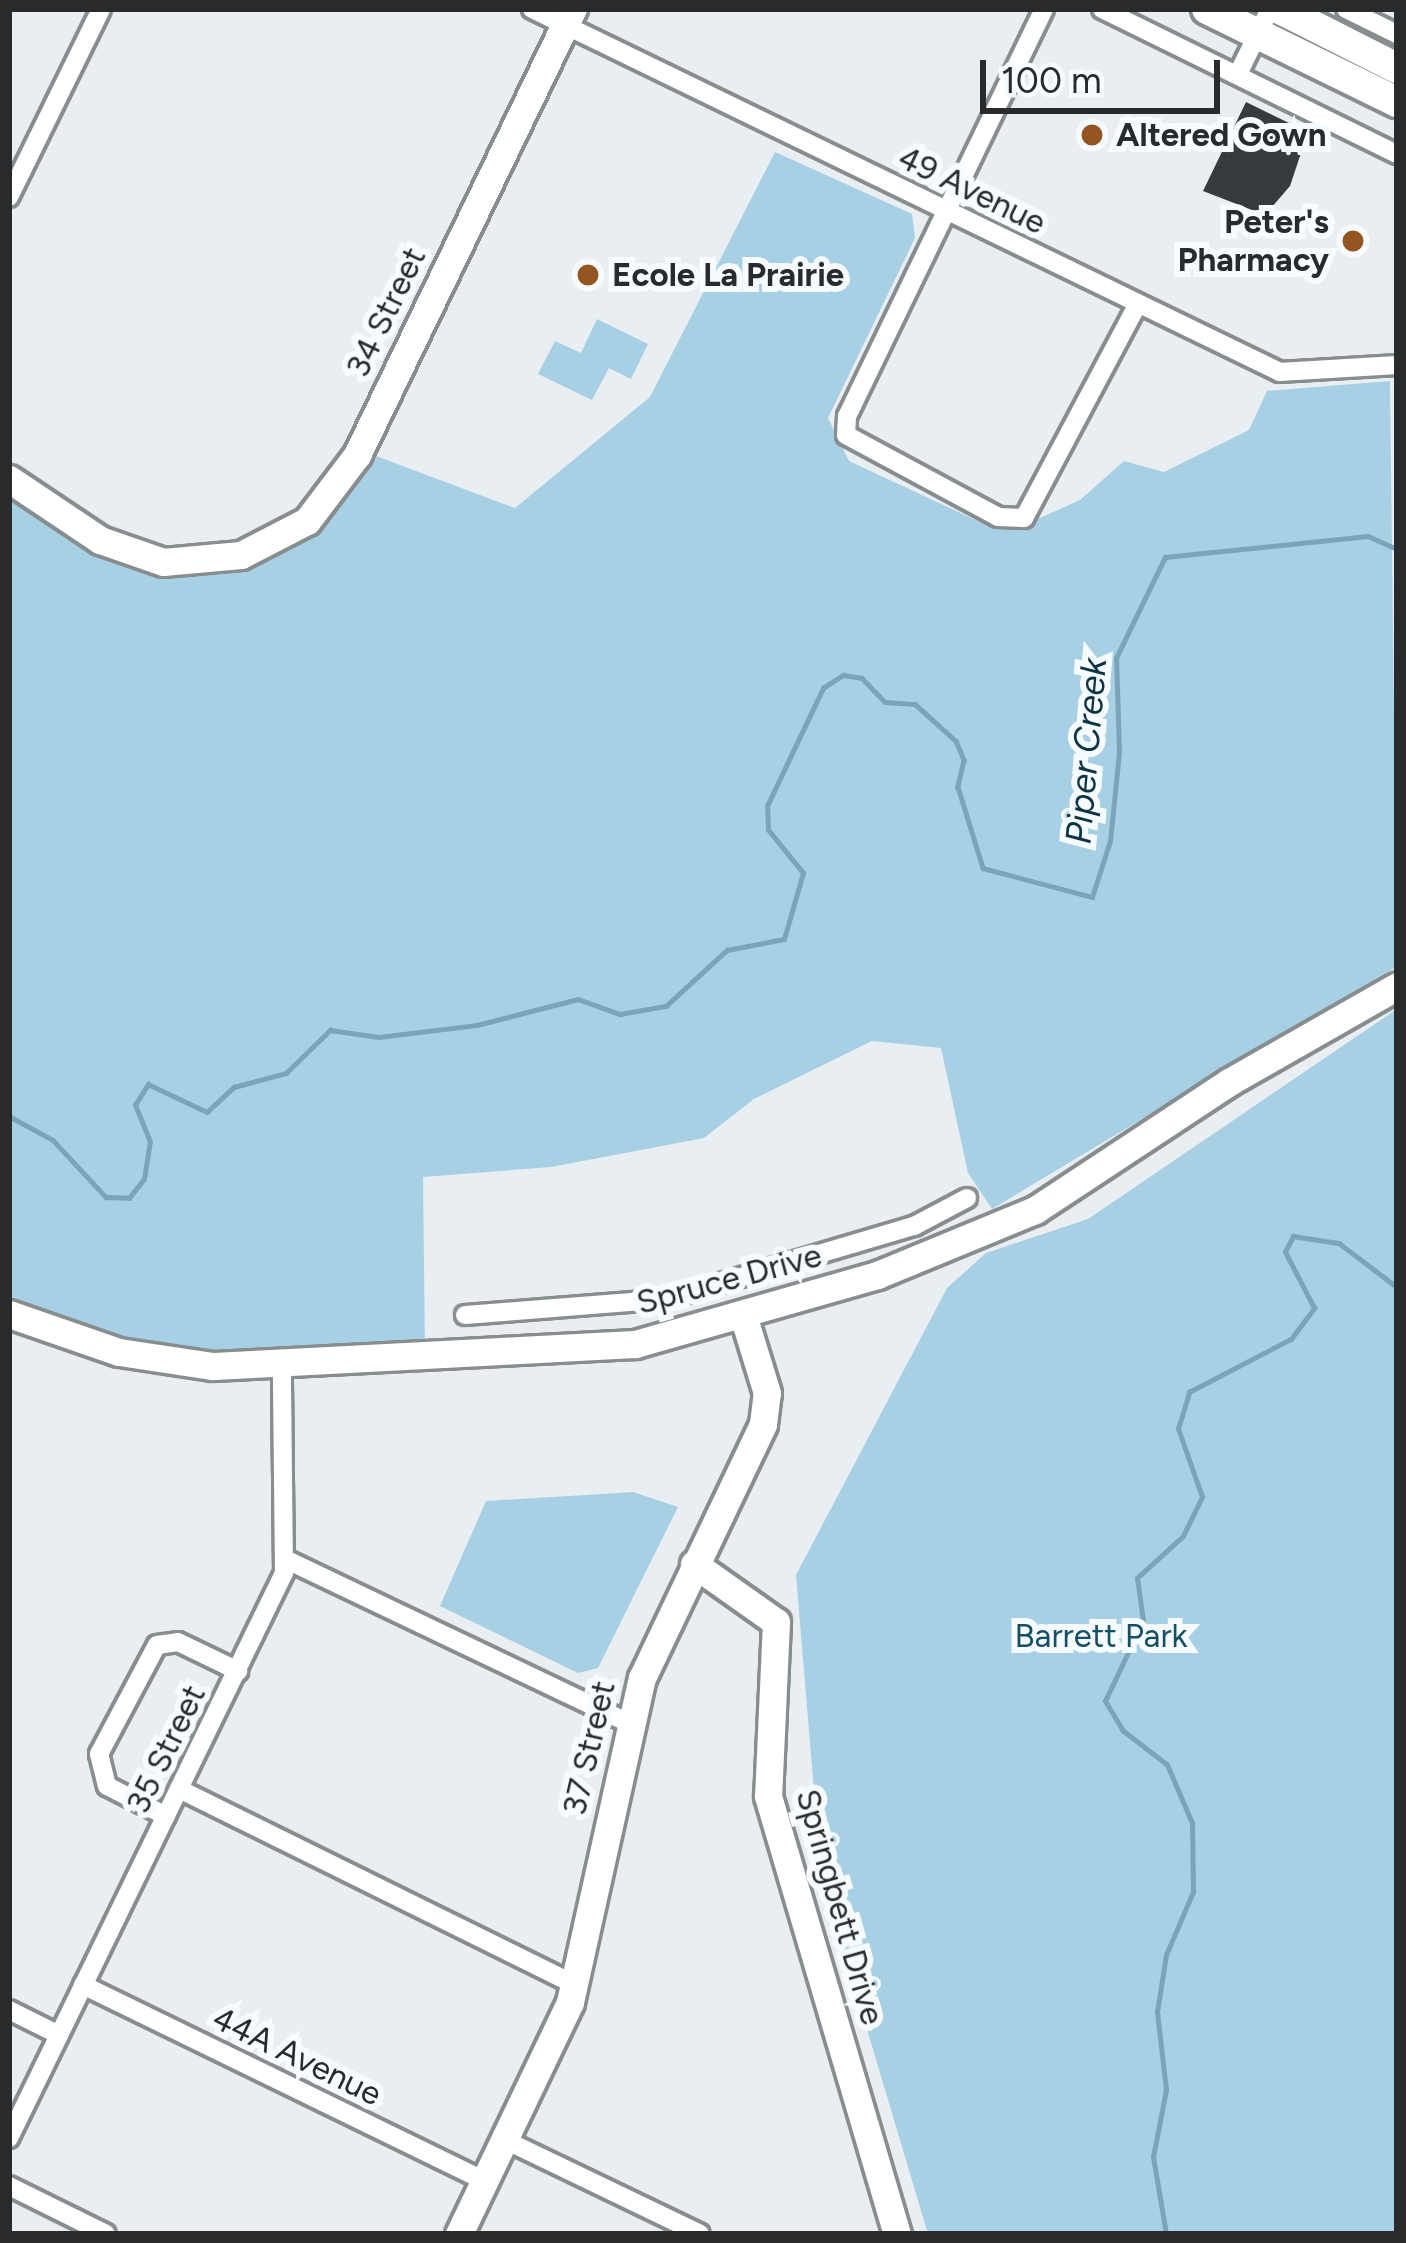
<!DOCTYPE html>
<html>
<head>
<meta charset="utf-8">
<style>
	body { margin:0 }
	#map { position:relative; width:1406px; height:2243px; overflow:hidden; background:#e8eef1; font-family:Figtree,sans-serif }
	div>[style] { position:absolute }
	[style*='--x'] { left:calc(var(--x)*1px); top:calc(var(--y)*1px); width:calc(var(--w)*1px); rotate:calc(var(--a)*1deg) }
	.green>* { inset:0; background:#a7d0e4 }
	.stream>* { height:4.5px; margin:-2.25px; padding:0 2.25px; transform-origin:2.25px; border-radius:2.25px; background:#79a5b9 }
	.building>* { inset:0; background:#363b3d }
	.roads { filter:drop-shadow(3px 0 #888d8f) drop-shadow(-3px 0 #888d8f) drop-shadow(0 3px #888d8f) drop-shadow(0 -3px #888d8f) }
	.street>* { height:18px; margin:-9px; padding:0 9px; transform-origin:9px; border-radius:9px; background:#fff }
	.secondary>* { height:27px; margin:-13.5px; padding:0 13.5px; transform-origin:13.5px; border-radius:13.5px; background:#fff }
	.primary>* { height:30px; margin:-15px; padding:0 15px; transform-origin:15px; border-radius:15px; background:#fff }
	.dots>* { width:33px; height:33px; translate:-50% -50%; box-sizing:border-box; border:6px solid #f5fbfe; border-radius:50% }
	span { translate:-50% -50%; white-space:nowrap; text-align:center; line-height:1.15; -webkit-text-stroke:12px #f5fbfe; paint-order:stroke }
	.poi-label { font-size:33px; color:#282a2b; font-weight:700 }
	.left { translate:0 -50%; text-align:left }
	.right { translate:-100% -50%; text-align:right }
	.street-label { font-size:33px; color:#282a2b }
	.park-label { font-size:33px; color:#164f65 }
	.water-label { font-size:36px; color:#0c3444; font-style:italic }
	.frame { position:absolute; inset:0; border:12px solid #282a2b; pointer-events:none }
	.scale { position:absolute; left:980px; top:60px; width:240px; height:54px; box-sizing:border-box; border:6px solid #282a2b; border-top:0; padding-left:15px; font-size:36px; line-height:42px; white-space:nowrap; color:#282a2b; -webkit-text-stroke:9px #f5fbfe; paint-order:stroke }
</style>
</head>
<body>
<div id="map">
	<div class="green">
		<i style="clip-path:polygon(775px 152px,912px 214px,915px 238px,828px 418px,849px 461px,982px 523px,1020px 527px,1080px 500px,1124px 461px,1164px 472px,1249px 430px,1267px 391px,1390px 381px,1397px 966px,992px 1209px,968px 1173px,941px 1048px,872px 1041px,754px 1099px,704px 1138px,551px 1167px,423px 1177px,425px 1357px,249px 1366px,9px 1314px,9px 496px,71px 541px,194px 576px,280px 553px,376px 456px,515px 508px,650px 397px)"></i>
		<i style="clip-path:polygon(597px 319px,648px 344px,631px 379px,609px 368px,592px 400px,538px 374px,555px 341px,581px 353px)"></i>
		<i style="clip-path:polygon(1397px 1009px,1397px 2234px,928px 2234px,821px 1875px,796px 1575px,947px 1288px,986px 1253px,1088px 1219px)"></i>
		<i style="clip-path:polygon(633px 1492px,678px 1507px,598px 1668px,578px 1673px,440px 1606px,486px 1501px)"></i>
	</div>
	<div class="stream">
		<i style="--x:9;--y:1116;--w:50;--a:28.6"></i>
		<i style="--x:53;--y:1140;--w:78;--a:47.1"></i>
		<i style="--x:106;--y:1197;--w:23;--a:2"></i>
		<i style="--x:129;--y:1198;--w:24;--a:-52"></i>
		<i style="--x:144;--y:1179;--w:37;--a:-81"></i>
		<i style="--x:150;--y:1142;--w:40;--a:-112"></i>
		<i style="--x:135;--y:1105;--w:25;--a:-58"></i>
		<i style="--x:148;--y:1084;--w:65;--a:25.4"></i>
		<i style="--x:207;--y:1112;--w:37;--a:-43"></i>
		<i style="--x:234;--y:1087;--w:54;--a:-15.1"></i>
		<i style="--x:286;--y:1073;--w:62;--a:-44.3"></i>
		<i style="--x:330;--y:1030;--w:49;--a:8.1"></i>
		<i style="--x:379;--y:1037;--w:99;--a:-7"></i>
		<i style="--x:477;--y:1025;--w:104;--a:-14.4"></i>
		<i style="--x:578;--y:999;--w:45;--a:19.7"></i>
		<i style="--x:620;--y:1014;--w:47;--a:-9.9"></i>
		<i style="--x:666;--y:1006;--w:83;--a:-42.6"></i>
		<i style="--x:727;--y:950;--w:58;--a:-10.9"></i>
		<i style="--x:784;--y:939;--w:69;--a:-73.9"></i>
		<i style="--x:803;--y:873;--w:55;--a:-129.1"></i>
		<i style="--x:768;--y:830;--w:24;--a:-92"></i>
		<i style="--x:767;--y:806;--w:131;--a:-64.6"></i>
		<i style="--x:823;--y:688;--w:24;--a:-33"></i>
		<i style="--x:843;--y:675;--w:19;--a:9"></i>
		<i style="--x:862;--y:678;--w:33;--a:46"></i>
		<i style="--x:885;--y:702;--w:30;--a:4"></i>
		<i style="--x:915;--y:704;--w:55;--a:42.1"></i>
		<i style="--x:956;--y:741;--w:21;--a:67"></i>
		<i style="--x:964;--y:760;--w:28;--a:103"></i>
		<i style="--x:958;--y:787;--w:85;--a:72.8"></i>
		<i style="--x:983;--y:868;--w:113;--a:14.9"></i>
		<i style="--x:1092;--y:897;--w:59;--a:-72.2"></i>
		<i style="--x:1110;--y:841;--w:89;--a:-84.2"></i>
		<i style="--x:1119;--y:752;--w:94;--a:-91.8"></i>
		<i style="--x:1116;--y:658;--w:112;--a:-64.1"></i>
		<i style="--x:1165;--y:557;--w:204;--a:-5.9"></i>
		<i style="--x:1368;--y:536;--w:32;--a:24"></i>
		<i style="--x:1166;--y:2234;--w:78;--a:-99.6"></i>
		<i style="--x:1153;--y:2157;--w:68;--a:-79"></i>
		<i style="--x:1166;--y:2090;--w:79;--a:-96.6"></i>
		<i style="--x:1157;--y:2012;--w:58;--a:-81"></i>
		<i style="--x:1166;--y:1955;--w:69;--a:-66.8"></i>
		<i style="--x:1193;--y:1892;--w:69;--a:-90.8"></i>
		<i style="--x:1192;--y:1823;--w:63;--a:-113.3"></i>
		<i style="--x:1167;--y:1765;--w:56;--a:-142.3"></i>
		<i style="--x:1123;--y:1731;--w:35;--a:-121"></i>
		<i style="--x:1105;--y:1701;--w:89;--a:-64.6"></i>
		<i style="--x:1143;--y:1621;--w:43;--a:-97.9"></i>
		<i style="--x:1137;--y:1578;--w:62;--a:-42.4"></i>
		<i style="--x:1183;--y:1536;--w:43;--a:-64"></i>
		<i style="--x:1202;--y:1497;--w:72;--a:-109.4"></i>
		<i style="--x:1178;--y:1429;--w:39;--a:-73"></i>
		<i style="--x:1189;--y:1392;--w:115;--a:-27.5"></i>
		<i style="--x:1291;--y:1339;--w:39;--a:-53"></i>
		<i style="--x:1314;--y:1308;--w:63;--a:-117.4"></i>
		<i style="--x:1285;--y:1252;--w:18;--a:-63"></i>
		<i style="--x:1293;--y:1236;--w:47;--a:8.7"></i>
		<i style="--x:1339;--y:1243;--w:73;--a:37.2"></i>
	</div>
	<div class="building">
		<i style="clip-path:polygon(1246px 102px,1291px 124px,1284px 137px,1303px 147px,1290px 186px,1265px 215px,1203px 191px)"></i>
	</div>
	<div class="roads">
		<div class="street">
			<i style="--x:532;--y:9;--w:831;--a:25.89"></i>
			<i style="--x:1280;--y:372;--w:117;--a:-3.4"></i>
			<i style="--x:1044;--y:9;--w:452;--a:115.8"></i>
			<i style="--x:847;--y:416;--w:19;--a:93"></i>
			<i style="--x:846;--y:435;--w:173;--a:28.3"></i>
			<i style="--x:998;--y:517;--w:26;--a:2"></i>
			<i style="--x:1024;--y:518;--w:242;--a:-62"></i>
			<i style="--x:1102;--y:9;--w:329;--a:26.2"></i>
			<i style="--x:1346;--y:9;--w:57;--a:26.1"></i>
			<i style="--x:1238;--y:74;--w:72;--a:-63.8"></i>
			<i style="--x:9;--y:197;--w:209;--a:-63.9"></i>
			<i style="--x:465;--y:1315;--w:203;--a:-4.5"></i>
			<i style="--x:667;--y:1299;--w:258;--a:-16.5"></i>
			<i style="--x:914;--y:1226;--w:60;--a:-27.8"></i>
			<i style="--x:287;--y:1560;--w:379;--a:25.5"></i>
			<i style="--x:179;--y:1789;--w:441;--a:26.3"></i>
			<i style="--x:166;--y:1816;--w:66;--a:-153"></i>
			<i style="--x:107;--y:1786;--w:33;--a:-104"></i>
			<i style="--x:99;--y:1754;--w:123;--a:-62"></i>
			<i style="--x:157;--y:1645;--w:21;--a:-8"></i>
			<i style="--x:178;--y:1642;--w:67;--a:25.8"></i>
			<i style="--x:83;--y:1985;--w:447;--a:26"></i>
			<i style="--x:9;--y:2010;--w:56;--a:26.6"></i>
			<i style="--x:9;--y:2138;--w:628;--a:-64.05"></i>
			<i style="--x:284;--y:1573;--w:208;--a:-90.6"></i>
			<i style="--x:505;--y:2140;--w:216;--a:25.7"></i>
			<i style="--x:9;--y:2186;--w:108;--a:26.3"></i>
		</div>
		<div class="secondary">
			<i style="--x:9;--y:479;--w:110;--a:33.8"></i>
			<i style="--x:100;--y:540;--w:67;--a:19.2"></i>
			<i style="--x:163;--y:562;--w:78;--a:-5.1"></i>
			<i style="--x:241;--y:555;--w:74;--a:-27.3"></i>
			<i style="--x:307;--y:521;--w:83;--a:-52.9"></i>
			<i style="--x:357;--y:455;--w:496;--a:-64.2"></i>
			<i style="--x:9;--y:1314;--w:116;--a:19.1"></i>
			<i style="--x:119;--y:1352;--w:95;--a:8.5"></i>
			<i style="--x:213;--y:1366;--w:423;--a:-3"></i>
			<i style="--x:635;--y:1344;--w:252;--a:-15.9"></i>
			<i style="--x:877;--y:1275;--w:171;--a:-22.4"></i>
			<i style="--x:1035;--y:1210;--w:232;--a:-33.4"></i>
			<i style="--x:1229;--y:1082;--w:193;--a:-29.7"></i>
			<i style="--x:694;--y:1564;--w:100;--a:35.3"></i>
			<i style="--x:776;--y:1622;--w:174;--a:92.6"></i>
			<i style="--x:768;--y:1796;--w:457;--a:73.6"></i>
			<i style="--x:459;--y:2234;--w:257;--a:-64.4"></i>
			<i style="--x:570;--y:2002;--w:332;--a:-77.5"></i>
			<i style="--x:642;--y:1678;--w:281;--a:-64.5"></i>
			<i style="--x:763;--y:1424;--w:31;--a:-83"></i>
			<i style="--x:767;--y:1393;--w:82;--a:-107.1"></i>
		</div>
		<div class="primary">
			<i style="--x:1207;--y:9;--w:212;--a:26.1"></i>
			<i style="--x:1280;--y:9;--w:131;--a:26.8"></i>
		</div>
	</div>
	<div class="dots">
		<i style="left:1092px;top:135px;background:#955520"></i>
		<i style="left:1353px;top:241px;background:#955520"></i>
		<i style="left:588px;top:275px;background:#955520"></i>
	</div>
	<div class="poi-label">
		<span class="left" style="left:1116px;top:135px">Altered Gown</span>
		<span class="right" style="left:1329px;top:241px">Peter's<br>Pharmacy</span>
		<span class="left" style="left:612px;top:275px">Ecole La Prairie</span>
	</div>
	<div class="street-label">
		<span style="left:972px;top:190px;rotate:26deg">49 Avenue</span>
		<span style="left:386px;top:312px;rotate:-64deg">34 Street</span>
		<span style="left:729px;top:1279px;rotate:-15deg">Spruce Drive</span>
		<span style="left:589px;top:1748px;rotate:-77deg">37 Street</span>
		<span style="left:166px;top:1749px;rotate:-64deg">35 Street</span>
		<span style="left:840px;top:1907px;rotate:74deg">Springbett Drive</span>
		<span style="left:297px;top:2056px;rotate:26deg">44A Avenue</span>
	</div>
	<div class="park-label">
		<span style="left:1101px;top:1636px">Barrett Park</span>
	</div>
	<div class="water-label">
		<span style="left:1086px;top:751px;rotate:-85deg">Piper Creek</span>
	</div>
	<div class="frame"></div>
	<div class="scale">100 m</div>
</div>
</body>
</html>
